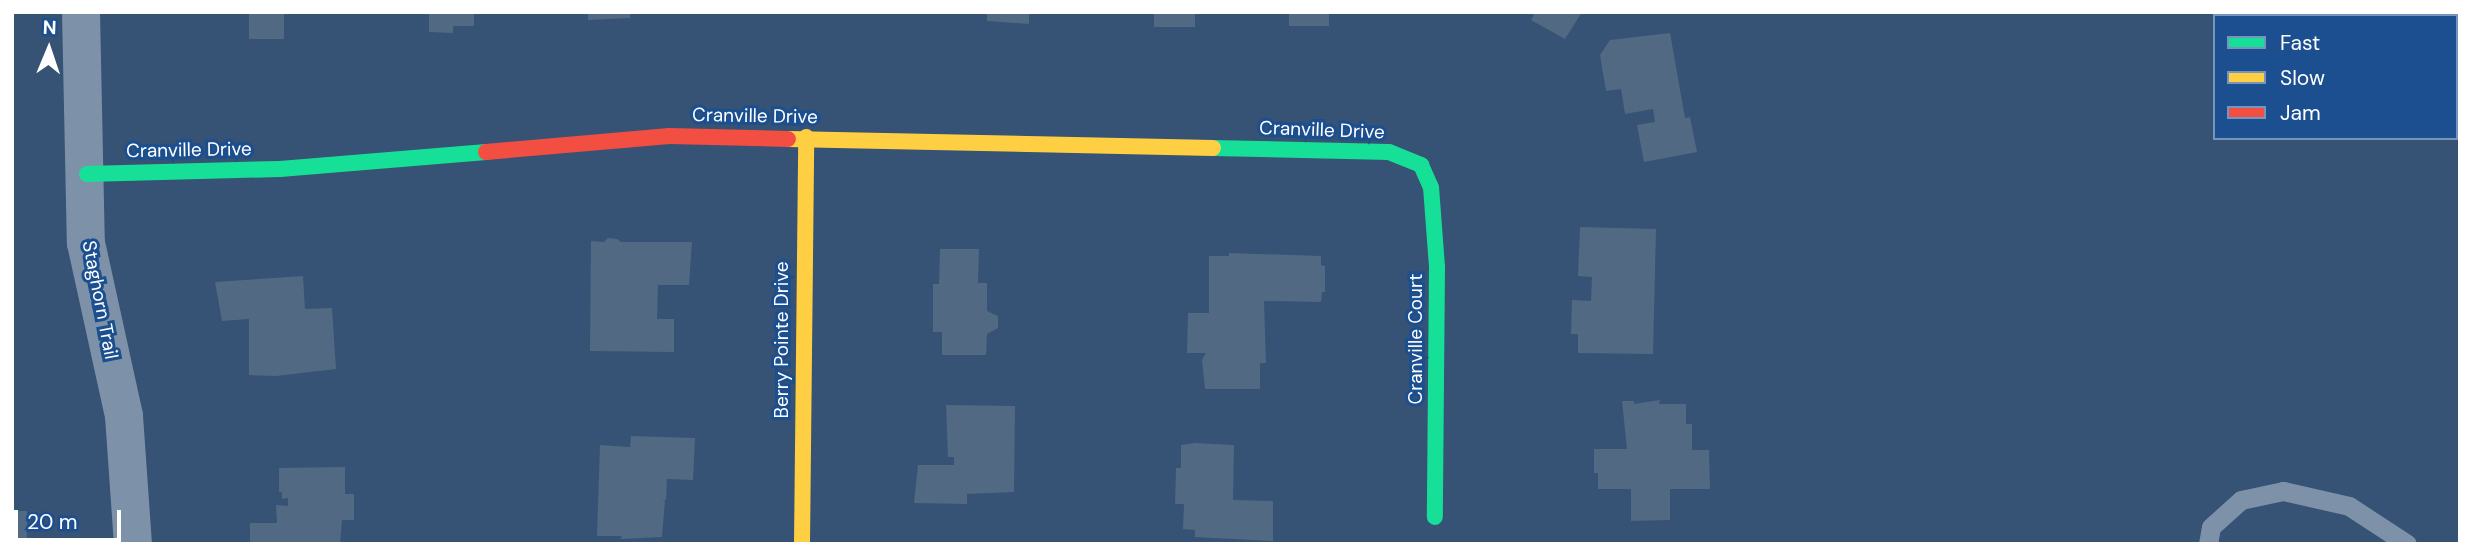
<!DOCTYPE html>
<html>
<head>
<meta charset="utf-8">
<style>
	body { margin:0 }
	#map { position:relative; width:2472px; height:556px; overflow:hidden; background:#365274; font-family:"DM Sans",sans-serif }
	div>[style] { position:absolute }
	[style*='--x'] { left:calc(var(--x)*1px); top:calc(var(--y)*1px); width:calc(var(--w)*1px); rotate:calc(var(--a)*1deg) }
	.building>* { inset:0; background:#526984; transform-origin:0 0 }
	.lane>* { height:19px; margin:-9.5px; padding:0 9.5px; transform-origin:9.5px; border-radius:9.5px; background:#7d92a8 }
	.street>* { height:38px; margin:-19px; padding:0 19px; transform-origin:19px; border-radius:19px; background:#7d92a8 }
	.fast>* { height:16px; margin:-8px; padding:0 8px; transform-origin:8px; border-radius:8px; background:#16e098 }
	.slow>* { height:16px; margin:-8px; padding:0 8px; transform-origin:8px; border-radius:8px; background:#ffcf43 }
	.jam>* { height:16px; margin:-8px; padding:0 8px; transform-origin:8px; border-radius:8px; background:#f24e42 }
	span { translate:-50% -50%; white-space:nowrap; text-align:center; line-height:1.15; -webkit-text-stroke:6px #1b4f8f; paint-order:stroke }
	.street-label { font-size:19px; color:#fff }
	.frame { position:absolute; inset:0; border:14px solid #fff; pointer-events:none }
	.legend { position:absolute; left:2213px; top:14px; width:245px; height:126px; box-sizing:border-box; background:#1b4f8f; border:2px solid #7695bc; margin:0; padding:9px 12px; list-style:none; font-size:21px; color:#fff }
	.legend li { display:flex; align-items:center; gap:14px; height:35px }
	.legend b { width:35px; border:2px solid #7695bc }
	.north { position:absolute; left:14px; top:14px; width:70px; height:70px; -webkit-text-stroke:5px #1b4f8f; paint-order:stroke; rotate:2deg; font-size:19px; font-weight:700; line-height:28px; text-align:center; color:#fff }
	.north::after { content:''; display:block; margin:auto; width:24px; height:32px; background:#fff; clip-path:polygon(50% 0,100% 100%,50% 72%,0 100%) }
	.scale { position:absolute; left:14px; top:510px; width:107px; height:32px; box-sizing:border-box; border:4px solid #fff; border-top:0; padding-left:9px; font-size:21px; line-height:24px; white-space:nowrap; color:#fff; -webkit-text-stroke:5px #1b4f8f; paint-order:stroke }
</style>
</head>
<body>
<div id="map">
	<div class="building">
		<i style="left:249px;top:12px;width:35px;height:27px"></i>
		<i style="clip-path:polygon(429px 12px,474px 12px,474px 26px,453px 26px,453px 33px,429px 32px)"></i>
		<i style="clip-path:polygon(588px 12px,630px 12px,630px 18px,588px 20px)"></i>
		<i style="clip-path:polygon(987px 12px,1029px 12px,1029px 24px,987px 21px)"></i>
		<i style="left:1154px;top:12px;width:41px;height:15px"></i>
		<i style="left:1289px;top:12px;width:40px;height:14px"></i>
		<i style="clip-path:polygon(1530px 12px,1582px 12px,1565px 39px,1531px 20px,1534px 15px)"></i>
		<i style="clip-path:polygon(1670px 33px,1685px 118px,1690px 117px,1697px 152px,1644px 162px,1637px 125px,1655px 122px,1653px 109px,1625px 114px,1621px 89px,1606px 91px,1600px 55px,1610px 40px)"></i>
		<i style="clip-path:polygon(1580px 227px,1656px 229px,1653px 354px,1578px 353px,1578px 334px,1571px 334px,1572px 300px,1591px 301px,1592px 277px,1578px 276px)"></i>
		<i style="clip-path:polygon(608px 238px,617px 239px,621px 242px,692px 242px,689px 285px,658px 285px,657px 319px,674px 319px,674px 352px,590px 351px,591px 241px,604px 242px)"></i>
		<i style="clip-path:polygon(940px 249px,979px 249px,978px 283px,987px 283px,987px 311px,998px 316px,998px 328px,987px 334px,986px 355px,942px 355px,942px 332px,933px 332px,933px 284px,939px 284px)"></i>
		<i style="clip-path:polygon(1229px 253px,1321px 256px,1321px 265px,1325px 266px,1325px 292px,1322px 292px,1321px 302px,1264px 301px,1266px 363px,1260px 363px,1260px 389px,1205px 389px,1202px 360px,1206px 353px,1187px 353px,1188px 313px,1209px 313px,1209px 256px,1229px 256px)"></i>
		<i style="clip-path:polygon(303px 276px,305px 309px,332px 308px,336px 369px,276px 376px,249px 375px,249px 319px,222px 321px,215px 282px)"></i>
		<i style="clip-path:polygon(1660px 400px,1659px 404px,1686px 404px,1686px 424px,1692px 424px,1692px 450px,1709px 450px,1710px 489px,1670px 489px,1670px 520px,1631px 521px,1631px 489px,1598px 489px,1598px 473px,1594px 473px,1594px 449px,1627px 449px,1622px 401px,1634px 401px,1634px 404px)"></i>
		<i style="clip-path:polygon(946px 405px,1015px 406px,1014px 492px,967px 494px,967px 504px,914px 503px,918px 465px,954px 465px,954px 457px,948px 457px)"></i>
		<i style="clip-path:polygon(631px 436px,695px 438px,693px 480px,667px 479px,666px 500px,662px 500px,665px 501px,662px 537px,620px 539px,622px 536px,597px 536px,600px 445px,630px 447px)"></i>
		<i style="clip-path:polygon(1195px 443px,1234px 445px,1233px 500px,1273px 501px,1273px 541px,1195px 537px,1195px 530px,1183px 529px,1184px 504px,1175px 504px,1176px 468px,1181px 468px,1181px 445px)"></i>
		<i style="clip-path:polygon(345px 467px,345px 494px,354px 494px,354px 520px,342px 520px,340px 544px,250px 544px,250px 523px,277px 523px,276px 505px,288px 506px,288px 498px,282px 499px,282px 492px,279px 492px,279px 468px)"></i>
		<i style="left:12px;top:511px;width:15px;height:33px"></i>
	</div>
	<div class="lane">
		<i style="--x:2208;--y:544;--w:17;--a:-80"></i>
		<i style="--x:2211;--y:527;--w:40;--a:-42"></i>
		<i style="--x:2241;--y:500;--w:43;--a:-12.1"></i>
		<i style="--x:2283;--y:491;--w:68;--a:12.8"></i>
		<i style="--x:2349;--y:506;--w:69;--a:33.2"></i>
	</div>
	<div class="street">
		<i style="--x:81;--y:12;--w:231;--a:88.8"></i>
		<i style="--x:86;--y:243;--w:177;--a:77.6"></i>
		<i style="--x:124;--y:416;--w:128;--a:86"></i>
	</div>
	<div class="fast">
		<i style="--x:1213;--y:148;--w:176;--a:1.3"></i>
		<i style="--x:1389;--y:152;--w:35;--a:22"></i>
		<i style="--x:1421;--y:165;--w:24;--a:66"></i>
		<i style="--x:1431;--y:187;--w:80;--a:85.7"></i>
		<i style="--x:1437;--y:267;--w:250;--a:90.5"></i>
		<i style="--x:87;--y:174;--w:193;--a:-1.5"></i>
		<i style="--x:280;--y:169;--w:207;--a:-4.7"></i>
	</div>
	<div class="slow">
		<i style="--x:788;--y:139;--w:425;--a:1.2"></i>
		<i style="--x:802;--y:544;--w:407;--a:-89.4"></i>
	</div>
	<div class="jam">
		<i style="--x:486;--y:152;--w:184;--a:-5"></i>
		<i style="--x:669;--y:136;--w:119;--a:1.4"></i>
	</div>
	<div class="street-label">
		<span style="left:755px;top:116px;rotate:1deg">Cranville Drive</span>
		<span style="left:1322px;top:130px;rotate:2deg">Cranville Drive</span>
		<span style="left:189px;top:150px;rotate:-1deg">Cranville Drive</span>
		<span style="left:100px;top:300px;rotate:79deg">Staghorn Trail</span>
		<span style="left:1416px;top:339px;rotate:-90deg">Cranville Court</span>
		<span style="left:782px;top:340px;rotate:-90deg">Berry Pointe Drive</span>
	</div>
	<div class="frame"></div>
	<ul class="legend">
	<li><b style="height:9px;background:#16e098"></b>Fast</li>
	<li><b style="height:9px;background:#ffcf43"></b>Slow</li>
	<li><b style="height:9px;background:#f24e42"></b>Jam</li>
	</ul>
	<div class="north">N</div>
	<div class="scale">20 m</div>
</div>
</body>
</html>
